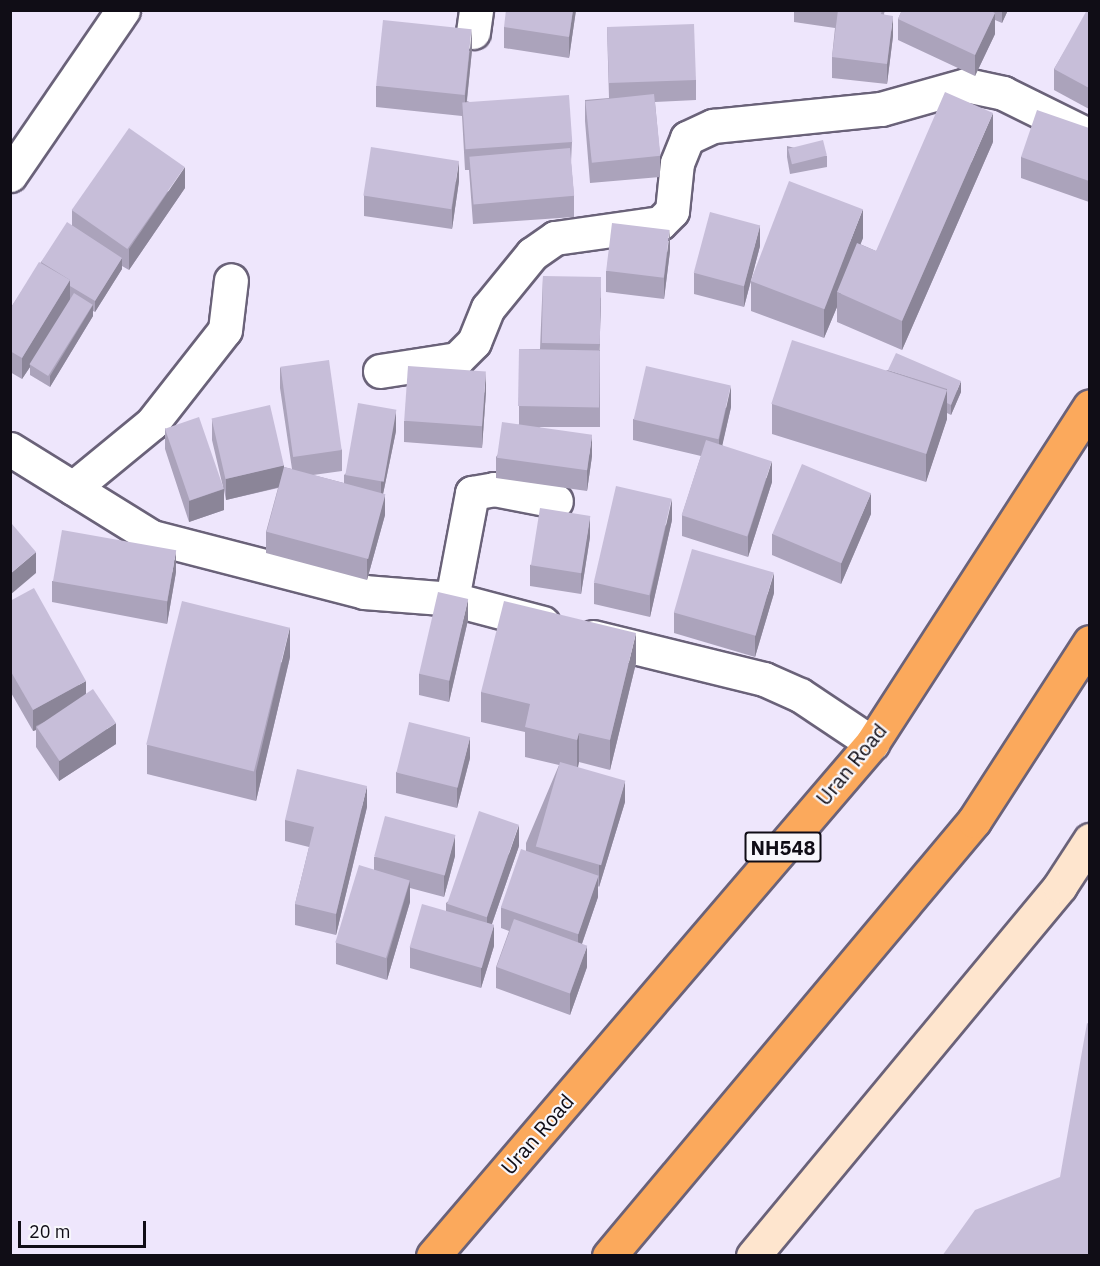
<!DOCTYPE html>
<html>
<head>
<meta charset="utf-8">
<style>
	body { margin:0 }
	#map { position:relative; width:1100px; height:1266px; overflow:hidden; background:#eee6fc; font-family:"IBM Plex Sans",sans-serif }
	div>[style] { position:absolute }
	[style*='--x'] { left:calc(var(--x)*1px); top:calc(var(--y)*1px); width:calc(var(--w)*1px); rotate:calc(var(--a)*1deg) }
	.roads { filter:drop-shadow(2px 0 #6a6279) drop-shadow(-2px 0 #6a6279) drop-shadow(0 2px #6a6279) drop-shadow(0 -2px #6a6279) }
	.street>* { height:33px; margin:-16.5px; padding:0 16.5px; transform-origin:16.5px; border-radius:16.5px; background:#fff }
	.secondary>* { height:33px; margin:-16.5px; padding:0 16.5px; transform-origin:16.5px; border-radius:16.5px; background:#fee5ce }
	.highway>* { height:33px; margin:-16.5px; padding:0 16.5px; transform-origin:16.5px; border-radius:16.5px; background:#fba95c }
	.wall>* { inset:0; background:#aba3bb }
	.shaded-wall>* { inset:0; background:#8b8598 }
	.building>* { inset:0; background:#c7bed9; transform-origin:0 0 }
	span { translate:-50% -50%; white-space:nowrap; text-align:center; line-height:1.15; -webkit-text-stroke:4.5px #f8f7fc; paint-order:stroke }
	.shield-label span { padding:2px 4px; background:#f8f7fc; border:2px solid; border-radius:4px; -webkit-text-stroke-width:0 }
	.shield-label { font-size:20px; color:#100d16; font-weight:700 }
	.street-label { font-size:21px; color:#100d16 }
	.frame { position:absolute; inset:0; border:12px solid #100d16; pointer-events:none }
	.scale { position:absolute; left:18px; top:1221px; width:128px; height:27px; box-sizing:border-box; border:3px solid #100d16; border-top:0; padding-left:8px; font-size:18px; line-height:21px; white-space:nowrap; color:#100d16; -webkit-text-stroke:4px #f8f7fc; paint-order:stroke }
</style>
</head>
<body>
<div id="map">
	<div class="roads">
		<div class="street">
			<i style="--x:473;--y:32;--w:22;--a:-82"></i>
			<i style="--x:10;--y:175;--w:200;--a:-55.6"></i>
			<i style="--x:380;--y:371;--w:78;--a:-8.9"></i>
			<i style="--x:457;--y:359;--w:24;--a:-45"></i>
			<i style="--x:474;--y:342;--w:37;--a:-68"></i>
			<i style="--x:488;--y:308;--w:70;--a:-50.8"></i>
			<i style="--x:532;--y:254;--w:28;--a:-35"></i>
			<i style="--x:555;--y:238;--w:106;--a:-8.1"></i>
			<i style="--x:660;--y:223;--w:17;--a:-45"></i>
			<i style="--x:672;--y:211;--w:48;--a:-84.1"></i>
			<i style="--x:677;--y:163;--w:27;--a:-68"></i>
			<i style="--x:687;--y:138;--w:29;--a:-25"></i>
			<i style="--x:713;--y:126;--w:169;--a:-5.8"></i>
			<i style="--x:881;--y:109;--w:88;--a:-15.8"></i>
			<i style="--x:966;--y:85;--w:38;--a:12"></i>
			<i style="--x:1003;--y:93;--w:97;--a:26.3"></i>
			<i style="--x:10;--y:449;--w:167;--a:31.8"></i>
			<i style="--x:152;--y:537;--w:219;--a:14.5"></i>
			<i style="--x:364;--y:592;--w:88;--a:4.5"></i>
			<i style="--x:452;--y:599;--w:94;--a:14.8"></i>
			<i style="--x:73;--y:488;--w:102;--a:-39.4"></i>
			<i style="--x:152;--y:423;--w:118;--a:-51.9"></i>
			<i style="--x:225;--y:330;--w:50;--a:-83.2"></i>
			<i style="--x:452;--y:599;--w:108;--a:-79.3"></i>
			<i style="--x:472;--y:493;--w:22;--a:-10"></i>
			<i style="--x:494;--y:489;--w:63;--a:11"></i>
			<i style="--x:593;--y:637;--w:176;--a:13.8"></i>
			<i style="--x:764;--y:679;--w:39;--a:24"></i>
			<i style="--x:800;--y:695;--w:87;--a:33.7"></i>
		</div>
		<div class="secondary">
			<i style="--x:753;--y:1256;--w:481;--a:-50.3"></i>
			<i style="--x:1060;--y:886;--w:55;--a:-56.9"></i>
		</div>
		<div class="highway">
			<i style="--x:433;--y:1256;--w:675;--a:-49.44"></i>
			<i style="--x:872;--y:743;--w:401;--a:-57.1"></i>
			<i style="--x:609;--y:1256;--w:568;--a:-50"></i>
			<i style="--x:974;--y:821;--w:213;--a:-57.1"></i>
		</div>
	</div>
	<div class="wall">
		<i style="clip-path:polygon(576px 10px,569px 58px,504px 48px,504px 27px)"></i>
		<i style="clip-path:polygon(794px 10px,885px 10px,884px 14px,893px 36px,887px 84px,832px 78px,832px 57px,835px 28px,794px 22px)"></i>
		<i style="clip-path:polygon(902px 10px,1008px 10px,1002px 23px,995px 20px,995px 34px,975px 76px,898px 40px,898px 19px)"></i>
		<i style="clip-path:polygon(1089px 10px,1089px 109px,1054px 90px,1054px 69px)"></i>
		<i style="clip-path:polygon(607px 27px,696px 80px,696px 100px,655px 102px,660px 156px,660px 177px,590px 183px,585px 121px,585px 100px,609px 98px)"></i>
		<i style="clip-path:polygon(472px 50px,467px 101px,572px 142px,571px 163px,574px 196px,574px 217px,473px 224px,469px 170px,465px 170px,462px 116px,376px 107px,376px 86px)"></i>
		<i style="clip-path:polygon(1089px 128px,1089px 202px,1021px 178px,1021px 157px)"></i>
		<i style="clip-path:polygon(993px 142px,902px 350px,837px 322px,837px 307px,824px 338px,751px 311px,751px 281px,863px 238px,860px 244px,876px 251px)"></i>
		<i style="clip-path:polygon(787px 146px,827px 156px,827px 167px,790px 174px,787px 157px)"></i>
		<i style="clip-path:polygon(459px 181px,452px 229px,364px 216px,364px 195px)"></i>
		<i style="clip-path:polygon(185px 188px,129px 270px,122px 266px,122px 269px,95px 312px,93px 311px,93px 316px,50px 387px,30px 375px,30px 367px,22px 379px,10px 372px,10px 309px,41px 262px,72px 225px,72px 210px)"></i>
		<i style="clip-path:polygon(760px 246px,744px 307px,694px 294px,694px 273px)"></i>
		<i style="clip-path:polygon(670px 251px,664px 299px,606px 292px,606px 271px)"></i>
		<i style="clip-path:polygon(543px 276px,601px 298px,599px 350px,600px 350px,600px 427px,539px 427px,592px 456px,587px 491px,496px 478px,496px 457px,519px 424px,519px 349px,540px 349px)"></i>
		<i style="clip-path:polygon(280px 367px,342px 450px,342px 471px,313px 475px,344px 483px,344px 475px,396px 431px,383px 494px,385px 515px,367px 580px,266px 553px,266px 532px,278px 488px,226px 500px,224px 490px,224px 510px,189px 522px,165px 449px,165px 428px,223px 487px,212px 440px,212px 419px,284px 467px,292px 469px,280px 388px)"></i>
		<i style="clip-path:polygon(888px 370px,961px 392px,951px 415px,947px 413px,947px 419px,926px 482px,772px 434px,772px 404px)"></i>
		<i style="clip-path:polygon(486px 392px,482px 448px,404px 442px,404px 421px)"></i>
		<i style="clip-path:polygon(731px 407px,722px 445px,772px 482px,748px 557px,682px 536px,682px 515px,701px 456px,633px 440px,633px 419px)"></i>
		<i style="clip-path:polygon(871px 514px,841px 584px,772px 555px,772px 534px)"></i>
		<i style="clip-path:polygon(672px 520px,650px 617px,594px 604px,594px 583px)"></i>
		<i style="clip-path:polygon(590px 537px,581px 594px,530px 586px,530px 565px)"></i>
		<i style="clip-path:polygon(176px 572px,167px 624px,52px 602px,52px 581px)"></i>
		<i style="clip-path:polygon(774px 593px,755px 657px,674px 633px,674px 612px)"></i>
		<i style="clip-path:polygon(10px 601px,86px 694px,116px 744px,59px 781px,36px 747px,36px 730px,33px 731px,10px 691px)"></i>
		<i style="clip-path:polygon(468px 620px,449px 702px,419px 695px,419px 674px)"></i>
		<i style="clip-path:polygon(290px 657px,256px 801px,147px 774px,147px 745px)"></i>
		<i style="clip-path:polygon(636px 663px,610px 770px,579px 762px,578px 768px,625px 802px,599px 887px,598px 886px,598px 897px,582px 944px,587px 967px,570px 1015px,496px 988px,496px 967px,509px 931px,501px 928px,501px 908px,526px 851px,526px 843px,559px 765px,525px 757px,525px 732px,481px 722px,481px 692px)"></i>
		<i style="clip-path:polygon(470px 758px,457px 808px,396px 793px,396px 772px)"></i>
		<i style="clip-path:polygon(367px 807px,336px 935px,295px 925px,295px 904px,309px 847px,285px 841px,285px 820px)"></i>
		<i style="clip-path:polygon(519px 846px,492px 924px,494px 946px,481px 988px,410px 968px,410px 947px,446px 911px,446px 903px)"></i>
		<i style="clip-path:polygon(455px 856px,444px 897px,410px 888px,410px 902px,387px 980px,336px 964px,336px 943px,374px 870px,374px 857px)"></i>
	</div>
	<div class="shaded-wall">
		<i style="clip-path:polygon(573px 10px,576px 10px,569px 58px,569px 37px)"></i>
		<i style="clip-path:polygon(1002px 10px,1008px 10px,1002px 23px)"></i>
		<i style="clip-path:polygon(995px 13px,995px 34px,975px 76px,975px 55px)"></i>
		<i style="clip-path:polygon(893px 16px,893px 36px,887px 84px,887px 64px)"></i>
		<i style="clip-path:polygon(472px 29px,472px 50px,465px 117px,465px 96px)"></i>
		<i style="clip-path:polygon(993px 113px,993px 142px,902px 350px,902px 321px)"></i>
		<i style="clip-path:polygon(459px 161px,459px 181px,452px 229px,452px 208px)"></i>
		<i style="clip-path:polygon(185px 167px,185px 188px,129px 270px,129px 249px)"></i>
		<i style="clip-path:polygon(863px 209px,863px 238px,841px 294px,837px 292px,837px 307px,824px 338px,824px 308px)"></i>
		<i style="clip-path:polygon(760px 225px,760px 246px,744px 307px,744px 286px)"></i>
		<i style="clip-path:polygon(670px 230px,670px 251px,664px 299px,664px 278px)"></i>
		<i style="clip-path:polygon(122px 258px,122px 269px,95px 312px,95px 301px)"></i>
		<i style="clip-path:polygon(601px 277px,601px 298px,599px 366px,599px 345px)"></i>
		<i style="clip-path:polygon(70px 280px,70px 301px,30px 365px,30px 367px,22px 379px,22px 358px)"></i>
		<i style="clip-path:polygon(93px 305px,93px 316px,50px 387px,50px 376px)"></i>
		<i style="clip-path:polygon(486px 371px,486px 392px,482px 448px,482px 427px)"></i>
		<i style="clip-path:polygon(961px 381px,961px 392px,951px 415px,951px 405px)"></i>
		<i style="clip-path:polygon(731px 386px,731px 407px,719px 460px,719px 440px)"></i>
		<i style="clip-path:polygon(947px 389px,947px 419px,926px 482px,926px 452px)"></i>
		<i style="clip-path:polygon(396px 410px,396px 431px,381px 504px,381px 483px)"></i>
		<i style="clip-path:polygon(592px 435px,592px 456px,587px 491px,587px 470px)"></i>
		<i style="clip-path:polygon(772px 461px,772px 482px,748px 557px,748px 536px)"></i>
		<i style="clip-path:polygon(284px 465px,284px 486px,226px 500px,226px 479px)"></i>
		<i style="clip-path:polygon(224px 489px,224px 510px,189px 522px,189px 501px)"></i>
		<i style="clip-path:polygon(871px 493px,871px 514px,841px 584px,841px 563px)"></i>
		<i style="clip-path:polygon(385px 494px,385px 515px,367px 580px,367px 559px)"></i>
		<i style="clip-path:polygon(672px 499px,672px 520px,650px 617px,650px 596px)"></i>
		<i style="clip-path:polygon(590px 516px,590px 537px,581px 594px,581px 573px)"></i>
		<i style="clip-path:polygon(176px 551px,176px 572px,167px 624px,167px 603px)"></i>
		<i style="clip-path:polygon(36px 552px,36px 573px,10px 595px,10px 574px)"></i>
		<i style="clip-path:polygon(774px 573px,774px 593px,755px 657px,755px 636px)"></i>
		<i style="clip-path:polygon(468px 599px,468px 620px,449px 702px,449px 681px)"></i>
		<i style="clip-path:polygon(290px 627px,290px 657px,256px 801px,256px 771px)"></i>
		<i style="clip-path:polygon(636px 633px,636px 663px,610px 770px,610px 740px)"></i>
		<i style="clip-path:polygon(86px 681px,86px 702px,36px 726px,36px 730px,33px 731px,33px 710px)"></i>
		<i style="clip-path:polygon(116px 723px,116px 744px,59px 781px,59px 761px)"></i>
		<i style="clip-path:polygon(579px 733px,579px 762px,577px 770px,577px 740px)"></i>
		<i style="clip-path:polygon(470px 737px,470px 758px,457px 808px,457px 787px)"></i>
		<i style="clip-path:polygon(625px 781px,625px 802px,599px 887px,599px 866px)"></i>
		<i style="clip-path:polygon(367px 786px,367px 807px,336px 935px,336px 914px)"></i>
		<i style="clip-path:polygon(519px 825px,519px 846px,487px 938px,487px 917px)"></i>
		<i style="clip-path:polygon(455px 835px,455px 856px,444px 897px,444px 876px)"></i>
		<i style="clip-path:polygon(598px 876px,598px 897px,578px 955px,578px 934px)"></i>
		<i style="clip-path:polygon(410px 881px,410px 902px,387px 980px,387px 959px)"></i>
		<i style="clip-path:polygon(494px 925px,494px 946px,481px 988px,481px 968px)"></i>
		<i style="clip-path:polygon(587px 946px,587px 967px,570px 1015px,570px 994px)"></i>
	</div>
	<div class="building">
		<i style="clip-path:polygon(506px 10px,573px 10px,569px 37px,504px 27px)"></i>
		<i style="clip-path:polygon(838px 10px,882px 10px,881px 14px,893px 16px,887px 64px,832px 57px)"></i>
		<i style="clip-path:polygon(902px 10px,989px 10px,995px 13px,975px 55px,898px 19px)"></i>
		<i style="clip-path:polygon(1087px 10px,1089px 10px,1089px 88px,1054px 69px)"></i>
		<i style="left:383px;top:20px;width:89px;height:66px;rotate:6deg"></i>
		<i style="left:694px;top:24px;width:56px;height:87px;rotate:88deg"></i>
		<i style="clip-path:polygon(945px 92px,993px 113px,902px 321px,837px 292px,857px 243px,876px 251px)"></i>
		<i style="left:654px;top:94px;width:62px;height:69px;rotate:84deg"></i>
		<i style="left:569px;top:95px;width:47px;height:107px;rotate:86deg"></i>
		<i style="clip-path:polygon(1037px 110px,1089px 128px,1089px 181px,1021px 157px)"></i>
		<i style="left:129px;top:128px;width:68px;height:100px;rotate:35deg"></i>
		<i style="left:823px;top:140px;width:16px;height:36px;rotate:76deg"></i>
		<i style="left:371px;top:147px;width:89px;height:49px;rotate:9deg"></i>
		<i style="left:570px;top:148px;width:48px;height:101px;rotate:85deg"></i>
		<i style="left:789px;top:181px;width:79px;height:107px;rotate:21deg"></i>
		<i style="left:710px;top:212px;width:52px;height:63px;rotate:15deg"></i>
		<i style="clip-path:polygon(67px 222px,122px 258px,95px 301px,70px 286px,70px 280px,41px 262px)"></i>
		<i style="left:612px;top:223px;width:58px;height:48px;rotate:7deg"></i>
		<i style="clip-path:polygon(39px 262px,70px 280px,22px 358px,10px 351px,10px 309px)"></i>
		<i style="left:543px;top:276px;width:58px;height:67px;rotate:1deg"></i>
		<i style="left:74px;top:293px;width:22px;height:84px;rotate:32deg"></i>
		<i style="left:792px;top:340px;width:163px;height:67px;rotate:18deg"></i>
		<i style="left:519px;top:349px;width:81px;height:57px;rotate:1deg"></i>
		<i style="clip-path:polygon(896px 353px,961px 381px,951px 405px,947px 403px,947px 389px,888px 370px)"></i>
		<i style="left:329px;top:360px;width:91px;height:49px;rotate:82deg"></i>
		<i style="left:408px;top:366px;width:78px;height:55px;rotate:4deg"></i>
		<i style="left:646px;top:366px;width:87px;height:55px;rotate:13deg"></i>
		<i style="left:358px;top:403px;width:39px;height:73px;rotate:10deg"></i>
		<i style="left:270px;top:405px;width:62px;height:60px;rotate:77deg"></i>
		<i style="left:199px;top:417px;width:76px;height:36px;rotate:71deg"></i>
		<i style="left:502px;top:422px;width:91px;height:36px;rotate:8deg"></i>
		<i style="left:706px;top:440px;width:69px;height:79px;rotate:18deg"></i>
		<i style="left:802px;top:464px;width:75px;height:76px;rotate:23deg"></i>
		<i style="left:284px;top:467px;width:105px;height:67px;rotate:15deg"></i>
		<i style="left:616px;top:486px;width:57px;height:99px;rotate:13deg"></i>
		<i style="left:540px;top:508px;width:51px;height:58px;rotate:9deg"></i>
		<i style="clip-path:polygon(12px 524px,36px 552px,10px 574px,10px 525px)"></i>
		<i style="left:62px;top:530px;width:116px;height:52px;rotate:10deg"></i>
		<i style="left:692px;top:549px;width:85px;height:66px;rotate:16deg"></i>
		<i style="clip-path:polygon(34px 588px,86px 681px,33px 710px,10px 670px,10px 601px)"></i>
		<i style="left:438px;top:592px;width:31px;height:84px;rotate:13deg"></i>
		<i style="left:182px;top:601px;width:111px;height:148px;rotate:14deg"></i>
		<i style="clip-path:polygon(504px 601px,636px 633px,610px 740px,579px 733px,577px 740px,525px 727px,530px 704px,481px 692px)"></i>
		<i style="left:93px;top:689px;width:41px;height:68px;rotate:56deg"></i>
		<i style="left:409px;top:722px;width:63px;height:52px;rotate:14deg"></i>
		<i style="left:560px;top:762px;width:68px;height:88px;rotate:16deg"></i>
		<i style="clip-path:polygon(297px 769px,367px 786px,336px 914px,295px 904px,314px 827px,285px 820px)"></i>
		<i style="left:479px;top:811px;width:42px;height:98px;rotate:19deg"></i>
		<i style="left:385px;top:816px;width:73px;height:42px;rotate:15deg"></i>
		<i style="left:521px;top:849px;width:82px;height:62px;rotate:19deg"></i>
		<i style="left:359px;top:865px;width:53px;height:81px;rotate:17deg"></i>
		<i style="left:422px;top:904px;width:75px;height:45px;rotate:16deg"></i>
		<i style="left:514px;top:919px;width:78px;height:51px;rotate:20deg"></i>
		<i style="clip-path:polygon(1087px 1023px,1089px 1024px,1089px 1256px,942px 1256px,975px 1210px,1060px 1177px)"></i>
	</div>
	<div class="shield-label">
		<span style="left:783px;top:847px">NH548</span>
	</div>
	<div class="street-label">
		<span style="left:851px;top:764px;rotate:-51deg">Uran Road</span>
		<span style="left:537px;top:1134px;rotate:-49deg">Uran Road</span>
	</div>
	<div class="frame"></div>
	<div class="scale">20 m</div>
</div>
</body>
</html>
